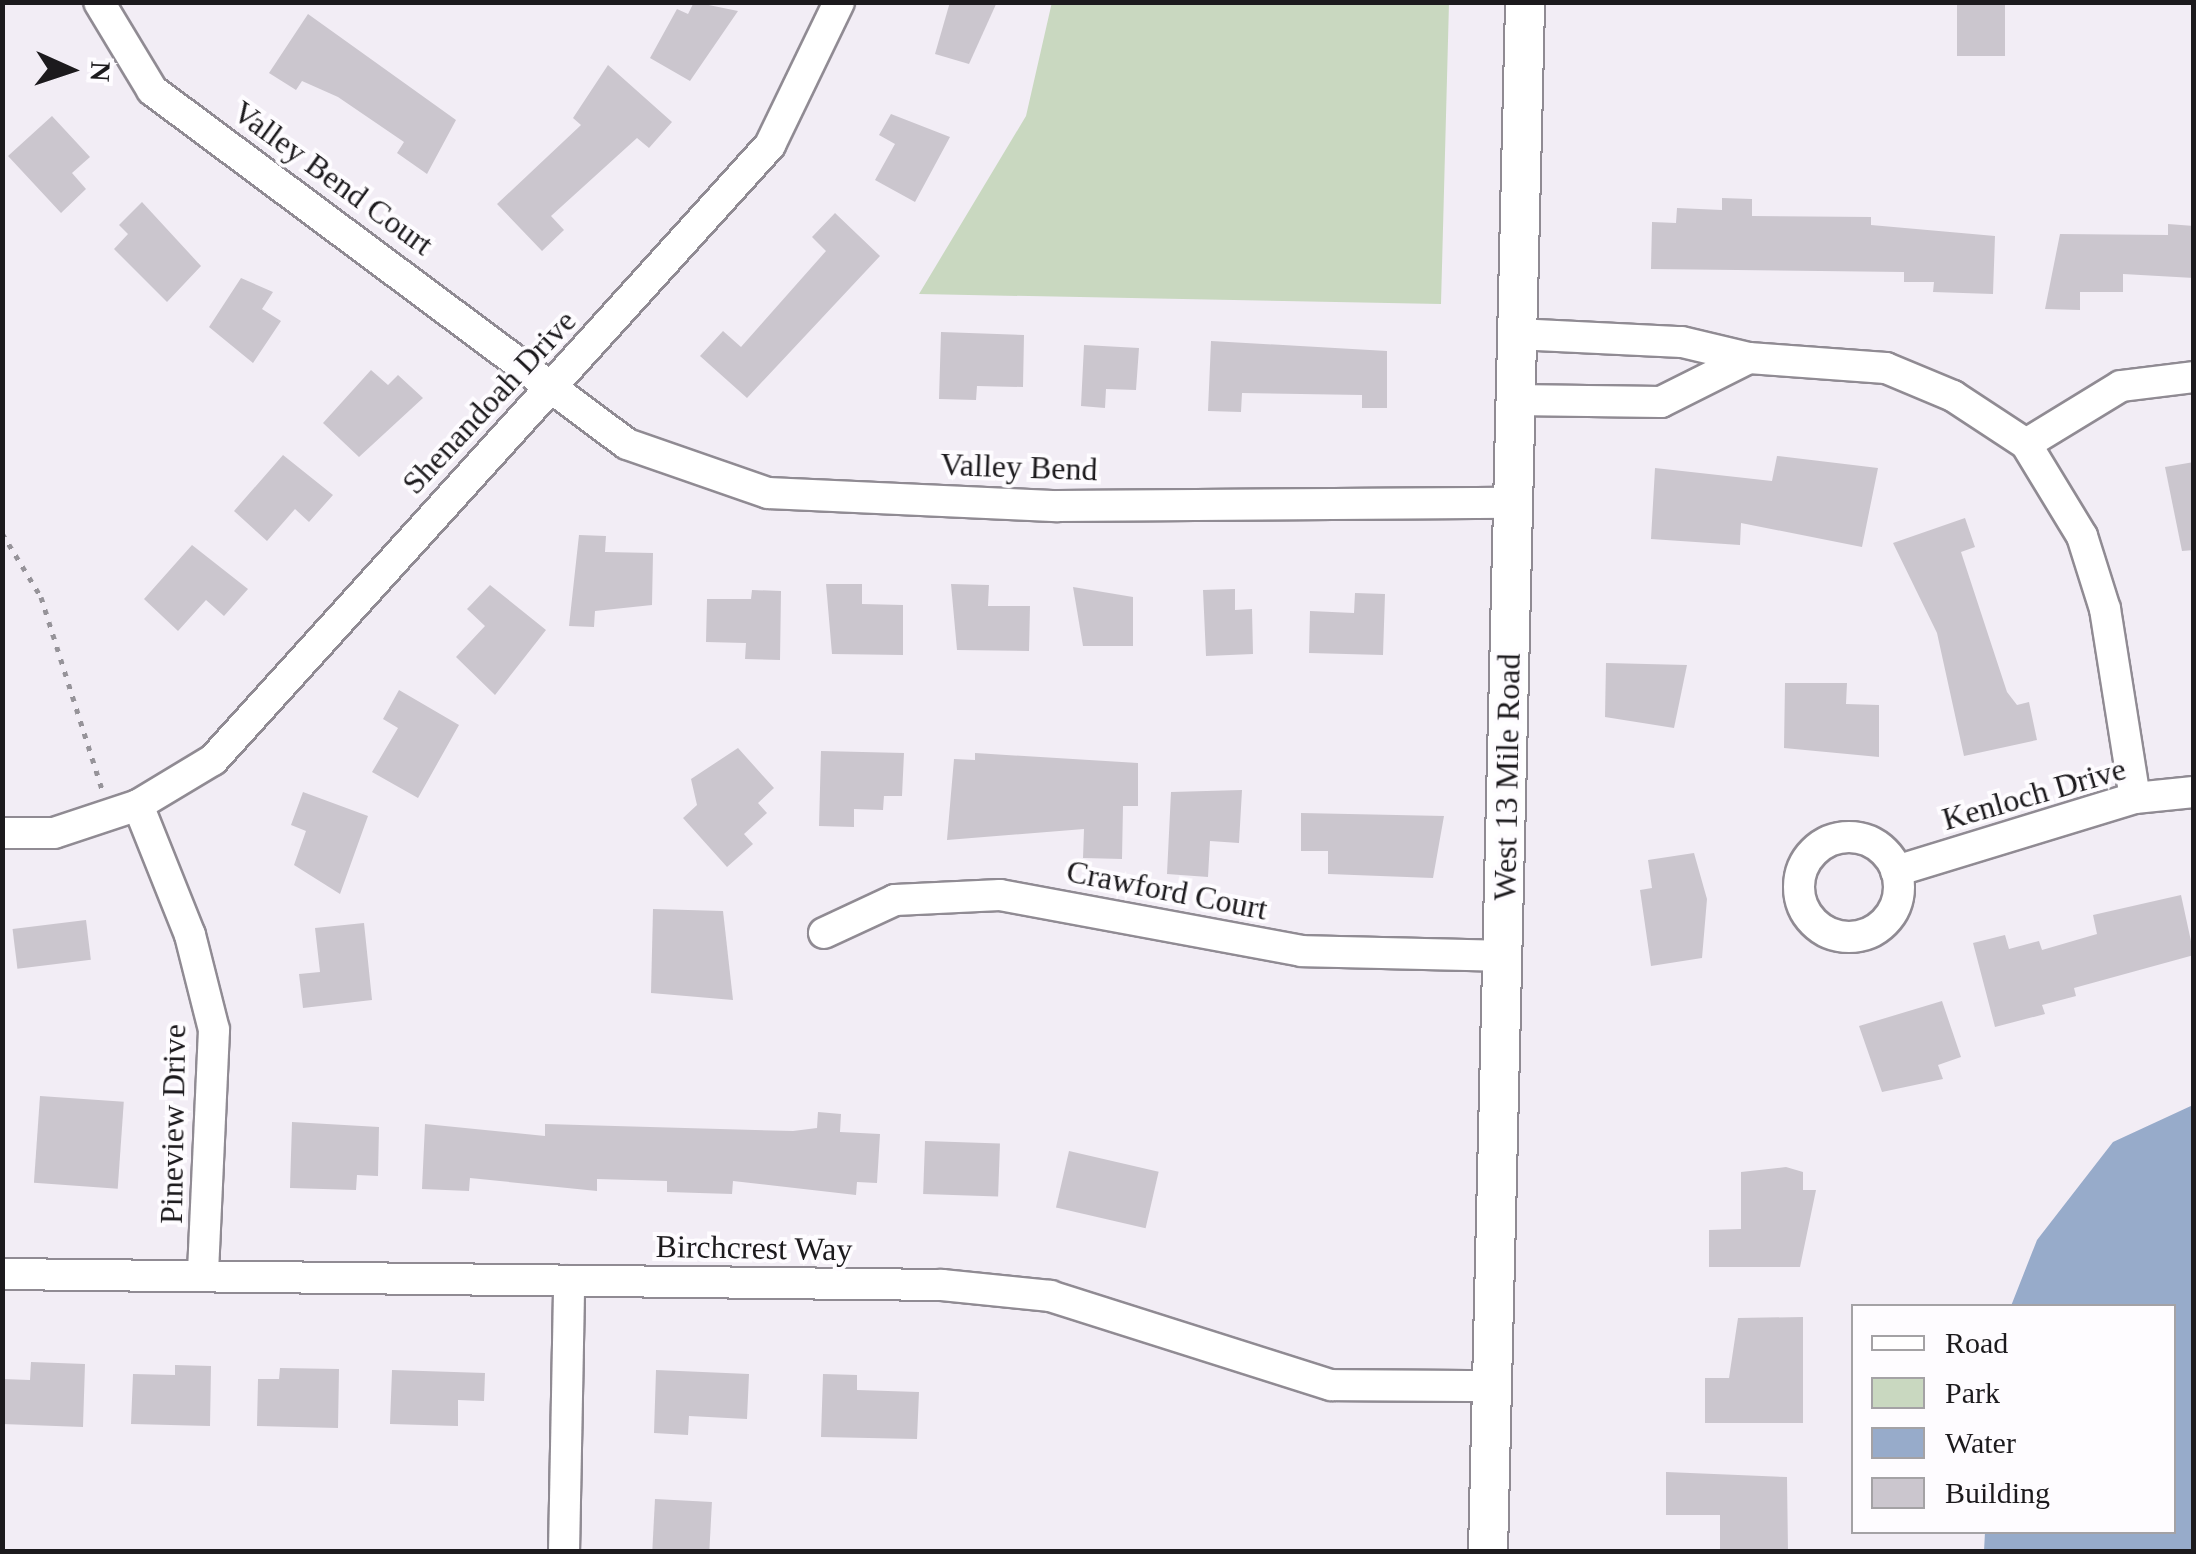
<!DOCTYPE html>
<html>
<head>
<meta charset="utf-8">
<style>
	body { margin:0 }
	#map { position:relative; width:2196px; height:1554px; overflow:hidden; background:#f2edf5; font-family:"Times New Roman",serif }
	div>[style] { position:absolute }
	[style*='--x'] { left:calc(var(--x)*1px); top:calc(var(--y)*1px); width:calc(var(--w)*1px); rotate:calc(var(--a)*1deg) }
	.green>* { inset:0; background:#c9d8c0 }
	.water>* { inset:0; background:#97abca }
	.building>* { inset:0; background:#cbc6ce; transform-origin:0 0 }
	.path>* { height:5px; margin-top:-2.5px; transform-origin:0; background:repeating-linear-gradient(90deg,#969399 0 5px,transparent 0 13px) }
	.roads { filter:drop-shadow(2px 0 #908b93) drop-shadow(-2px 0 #908b93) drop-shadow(0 2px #908b93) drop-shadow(0 -2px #908b93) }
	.minor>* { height:30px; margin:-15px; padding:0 15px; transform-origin:15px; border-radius:15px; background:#fff }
	.minor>.ring { margin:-15px; padding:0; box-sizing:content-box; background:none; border:30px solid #fff; border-radius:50% }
	.tertiary>* { height:38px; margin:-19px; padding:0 19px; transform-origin:19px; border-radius:19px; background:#fff }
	span { translate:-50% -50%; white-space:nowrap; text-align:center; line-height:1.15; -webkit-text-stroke:8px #fefcff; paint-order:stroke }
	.street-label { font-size:32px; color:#1c1a1d }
	.frame { position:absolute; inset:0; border:5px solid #1c1a1d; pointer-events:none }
	.legend { position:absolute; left:1851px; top:1304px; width:325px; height:230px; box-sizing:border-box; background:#fefcff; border:2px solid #a4a2a5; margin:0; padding:12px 18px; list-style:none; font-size:30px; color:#1c1a1d }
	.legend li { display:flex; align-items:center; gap:20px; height:50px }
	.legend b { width:50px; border:2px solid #a4a2a5 }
	.north { position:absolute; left:20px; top:20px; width:100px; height:100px; -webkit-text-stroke:8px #fefcff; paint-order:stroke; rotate:93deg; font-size:28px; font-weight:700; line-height:40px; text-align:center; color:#1c1a1d }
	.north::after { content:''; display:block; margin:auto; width:35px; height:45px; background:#1c1a1d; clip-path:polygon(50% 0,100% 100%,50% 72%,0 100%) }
</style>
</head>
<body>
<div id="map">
	<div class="green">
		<i style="clip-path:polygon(1052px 2px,1449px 3px,1441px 304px,919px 294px,1026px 116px)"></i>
	</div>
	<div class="water">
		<i style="clip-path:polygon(2193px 1105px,2193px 1551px,1984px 1551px,1985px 1532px,2174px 1532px,2174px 1306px,2011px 1306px,2037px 1240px,2113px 1142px)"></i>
	</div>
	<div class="building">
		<i style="clip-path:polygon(694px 2px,738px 11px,690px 81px,650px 58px,677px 9px,688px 14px)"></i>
		<i style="clip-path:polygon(950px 2px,997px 2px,969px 64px,935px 54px)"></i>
		<i style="left:1957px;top:2px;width:48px;height:54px"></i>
		<i style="clip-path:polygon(308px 14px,456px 120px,427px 174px,397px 153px,404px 142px,338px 97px,302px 81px,296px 90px,269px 73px)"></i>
		<i style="clip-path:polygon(608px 65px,672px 122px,649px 148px,637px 138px,551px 216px,564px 230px,542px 251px,497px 204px,581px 125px,573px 118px)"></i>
		<i style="clip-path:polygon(891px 114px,950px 137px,915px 202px,875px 180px,895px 144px,879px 135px)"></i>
		<i style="clip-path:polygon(52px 116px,90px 157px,72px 173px,86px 189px,61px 213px,8px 156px)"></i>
		<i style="clip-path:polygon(1722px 198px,1752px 199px,1752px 216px,1871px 217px,1871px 225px,1995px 236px,1993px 294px,1933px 292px,1934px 282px,1904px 282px,1904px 272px,1651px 269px,1652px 222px,1676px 223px,1677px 208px,1722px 210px)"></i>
		<i style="clip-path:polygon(142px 202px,201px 266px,167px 302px,114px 249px,128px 234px,119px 225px)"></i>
		<i style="clip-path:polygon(835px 213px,880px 256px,747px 398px,700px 356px,723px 331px,741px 347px,826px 251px,812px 237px)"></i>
		<i style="clip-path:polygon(2168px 224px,2194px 226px,2194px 278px,2123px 274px,2123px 292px,2080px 292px,2080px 310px,2045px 309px,2060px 234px,2168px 235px)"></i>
		<i style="clip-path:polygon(241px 278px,273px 292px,262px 309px,281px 321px,253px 363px,209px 327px)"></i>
		<i style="clip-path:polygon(941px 332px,1024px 335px,1023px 387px,977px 386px,976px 400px,939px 399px)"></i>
		<i style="clip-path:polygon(1211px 341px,1387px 351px,1387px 408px,1362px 408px,1362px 395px,1242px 393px,1241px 412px,1208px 411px)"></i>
		<i style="clip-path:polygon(1084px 345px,1139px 348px,1136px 390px,1106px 389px,1105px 408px,1081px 406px)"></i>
		<i style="clip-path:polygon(371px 370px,388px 385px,398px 375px,423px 398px,359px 457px,323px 423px)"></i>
		<i style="clip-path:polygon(283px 455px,333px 495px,309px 522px,295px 509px,267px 541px,234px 511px)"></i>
		<i style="clip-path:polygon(1777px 456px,1878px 468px,1862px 547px,1741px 523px,1740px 545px,1651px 539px,1655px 468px,1772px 481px)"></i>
		<i style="clip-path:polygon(2194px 462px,2194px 550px,2182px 551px,2165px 467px)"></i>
		<i style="clip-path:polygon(1965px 518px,1975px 547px,1961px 552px,2007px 692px,2017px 705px,2029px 702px,2037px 740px,1964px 756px,1937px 633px,1893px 543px)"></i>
		<i style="clip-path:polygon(579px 535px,606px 536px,605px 552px,653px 553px,652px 605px,595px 611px,594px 627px,569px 626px)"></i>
		<i style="clip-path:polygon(192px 545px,248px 589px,224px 616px,206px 600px,178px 631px,144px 599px)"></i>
		<i style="clip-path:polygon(826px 584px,862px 584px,862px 604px,903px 605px,903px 655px,832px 654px)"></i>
		<i style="clip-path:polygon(951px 584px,989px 585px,988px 606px,1030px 606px,1029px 651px,957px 650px)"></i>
		<i style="clip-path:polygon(490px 585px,546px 630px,495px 695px,456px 657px,485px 626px,467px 609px)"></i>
		<i style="clip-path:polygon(1073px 587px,1133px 597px,1133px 646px,1083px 646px)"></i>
		<i style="clip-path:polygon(1235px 589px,1235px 610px,1252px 609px,1253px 654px,1206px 656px,1203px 590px)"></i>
		<i style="clip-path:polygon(752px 590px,781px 591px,780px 660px,745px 659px,746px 643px,706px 642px,707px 599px,751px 599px)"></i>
		<i style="clip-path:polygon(1355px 593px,1385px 594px,1383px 655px,1309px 653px,1310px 611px,1354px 613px)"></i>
		<i style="clip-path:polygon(1606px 663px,1687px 665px,1674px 728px,1605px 717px)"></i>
		<i style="clip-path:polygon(1785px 683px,1847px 683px,1846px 704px,1879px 705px,1879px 757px,1784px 748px)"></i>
		<i style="clip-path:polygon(399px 690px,459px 725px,418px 798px,372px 772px,398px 728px,383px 719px)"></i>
		<i style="clip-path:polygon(738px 748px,774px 788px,758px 803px,767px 813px,744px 834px,753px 844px,727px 867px,683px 818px,697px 805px,691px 779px)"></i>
		<i style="clip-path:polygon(821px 751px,904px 753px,902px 796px,884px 796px,883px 810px,854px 809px,854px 827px,819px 826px)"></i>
		<i style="clip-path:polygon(975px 753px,1138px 763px,1138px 806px,1123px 806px,1122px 859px,1083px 858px,1084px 829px,947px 840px,954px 759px,975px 760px)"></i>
		<i style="clip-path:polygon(1242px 790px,1239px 843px,1210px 841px,1208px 877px,1167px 874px,1171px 792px)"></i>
		<i style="clip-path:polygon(303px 792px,368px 816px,340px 894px,294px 865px,306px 831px,291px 825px)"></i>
		<i style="clip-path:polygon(1301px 813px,1444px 816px,1433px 878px,1328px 874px,1328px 851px,1301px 851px)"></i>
		<i style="clip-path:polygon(1694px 853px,1707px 899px,1702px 958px,1651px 966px,1640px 890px,1652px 888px,1648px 860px)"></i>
		<i style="clip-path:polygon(2181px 895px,2194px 955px,2074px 988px,2076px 996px,2042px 1005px,2045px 1014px,1995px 1027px,1973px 943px,2005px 935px,2009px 949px,2039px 941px,2042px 950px,2097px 934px,2093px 915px)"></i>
		<i style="clip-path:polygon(653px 909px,723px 911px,733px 1000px,651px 993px)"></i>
		<i style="left:86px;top:920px;width:40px;height:74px;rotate:83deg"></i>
		<i style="clip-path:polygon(364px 923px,372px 1000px,303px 1008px,299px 974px,320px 972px,315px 928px)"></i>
		<i style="clip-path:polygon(1942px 1001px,1961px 1057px,1938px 1065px,1943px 1079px,1882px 1092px,1859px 1026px)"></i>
		<i style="left:40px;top:1096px;width:84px;height:87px;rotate:4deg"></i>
		<i style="clip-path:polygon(818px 1112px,841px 1114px,840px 1132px,880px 1134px,877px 1183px,857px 1182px,856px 1195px,733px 1181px,732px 1194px,667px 1192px,667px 1181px,597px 1179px,597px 1191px,470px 1178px,469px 1191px,422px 1189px,425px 1124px,545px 1136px,545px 1124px,793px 1131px,817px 1128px)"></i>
		<i style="clip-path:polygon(292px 1122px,379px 1127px,378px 1176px,357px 1175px,356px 1190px,290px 1188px)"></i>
		<i style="left:925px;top:1141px;width:75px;height:53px;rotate:2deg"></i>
		<i style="left:1069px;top:1151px;width:92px;height:58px;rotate:13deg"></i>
		<i style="clip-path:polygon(1786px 1167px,1803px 1172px,1803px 1190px,1816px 1190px,1800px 1267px,1709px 1267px,1709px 1230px,1741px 1229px,1741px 1172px)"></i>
		<i style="clip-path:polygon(1803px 1317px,1803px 1423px,1705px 1423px,1705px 1378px,1729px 1378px,1738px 1318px)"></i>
		<i style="clip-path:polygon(31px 1362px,85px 1364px,83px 1427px,2px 1424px,3px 1379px,30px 1380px)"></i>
		<i style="clip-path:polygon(175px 1365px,211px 1366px,210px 1426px,131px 1424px,133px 1374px,175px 1375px)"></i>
		<i style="clip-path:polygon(280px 1368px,339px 1369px,338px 1428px,257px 1426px,258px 1379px,279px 1379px)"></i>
		<i style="clip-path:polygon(392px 1370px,485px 1373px,484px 1401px,458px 1400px,458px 1426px,390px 1424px)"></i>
		<i style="clip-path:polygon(656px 1370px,749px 1374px,747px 1419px,689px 1416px,688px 1435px,654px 1433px)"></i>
		<i style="clip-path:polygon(823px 1374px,857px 1375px,857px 1390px,919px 1392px,917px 1439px,821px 1437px)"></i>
		<i style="clip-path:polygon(1666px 1472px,1787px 1477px,1788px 1552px,1720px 1552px,1720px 1515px,1666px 1515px)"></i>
		<i style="left:655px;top:1499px;width:57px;height:53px;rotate:3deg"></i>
	</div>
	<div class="path">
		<i style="--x:2;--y:533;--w:75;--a:58.6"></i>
		<i style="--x:41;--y:597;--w:201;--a:72.4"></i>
	</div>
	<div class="roads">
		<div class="minor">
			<i style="--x:99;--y:2;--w:103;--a:58.9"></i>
			<i style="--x:152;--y:90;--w:592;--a:36.7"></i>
			<i style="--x:627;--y:444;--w:149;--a:19.2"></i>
			<i style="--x:768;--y:493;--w:290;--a:2.6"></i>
			<i style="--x:1058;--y:506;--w:453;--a:-0.4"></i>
			<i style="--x:1516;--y:334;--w:166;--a:2.8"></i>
			<i style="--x:1682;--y:342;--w:69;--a:13.4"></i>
			<i style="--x:1749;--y:358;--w:137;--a:4.2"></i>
			<i style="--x:1886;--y:368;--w:73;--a:22.7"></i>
			<i style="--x:1953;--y:396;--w:87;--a:33.3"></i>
			<i style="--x:2026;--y:444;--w:108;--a:58.7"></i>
			<i style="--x:2082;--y:536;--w:77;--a:72.5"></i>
			<i style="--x:2105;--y:609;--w:191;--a:81"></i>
			<i style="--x:1515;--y:400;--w:146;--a:0.8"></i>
			<i style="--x:1661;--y:402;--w:98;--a:-26.6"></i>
			<i style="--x:2026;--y:444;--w:111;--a:-31.4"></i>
			<i style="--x:2121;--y:386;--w:74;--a:-7"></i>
			<i style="--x:138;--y:805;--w:140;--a:68.2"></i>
			<i style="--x:190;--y:935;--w:98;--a:75.8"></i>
			<i style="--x:214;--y:1030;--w:246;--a:92.6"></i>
			<i style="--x:2;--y:833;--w:52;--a:0"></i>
			<i style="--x:54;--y:833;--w:89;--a:-18.4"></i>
			<i style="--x:138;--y:805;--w:87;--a:-31"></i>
			<i style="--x:213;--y:760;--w:830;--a:-47.83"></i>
			<i style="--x:770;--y:145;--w:159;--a:-64.2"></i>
			<i class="ring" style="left:1799px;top:837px;width:70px;height:70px"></i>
			<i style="--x:1896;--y:871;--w:250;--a:-17"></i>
			<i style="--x:2135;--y:798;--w:59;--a:-5.8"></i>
			<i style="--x:824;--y:933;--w:78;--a:-24.9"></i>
			<i style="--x:895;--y:900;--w:105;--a:-2.7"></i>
			<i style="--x:1000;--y:895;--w:306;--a:10.5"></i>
			<i style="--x:1301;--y:951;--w:204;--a:1.4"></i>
			<i style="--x:2;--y:1274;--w:940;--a:0.67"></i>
			<i style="--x:942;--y:1285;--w:109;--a:5.8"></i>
			<i style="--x:1050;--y:1296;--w:295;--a:17.6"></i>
			<i style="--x:1331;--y:1385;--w:160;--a:0.4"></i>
			<i style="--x:564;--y:1552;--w:271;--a:-88.9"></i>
		</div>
		<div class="tertiary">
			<i style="--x:1488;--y:1552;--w:1550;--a:-88.63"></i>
		</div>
	</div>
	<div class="street-label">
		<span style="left:333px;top:178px;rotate:36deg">Valley Bend Court</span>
		<span style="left:489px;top:402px;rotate:-47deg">Shenandoah Drive</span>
		<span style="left:1019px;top:467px;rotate:2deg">Valley Bend</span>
		<span style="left:1507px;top:777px;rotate:-89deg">West 13 Mile Road</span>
		<span style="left:2034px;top:794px;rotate:-16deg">Kenloch Drive</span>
		<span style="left:1167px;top:890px;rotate:11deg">Crawford Court</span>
		<span style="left:173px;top:1124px;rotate:-89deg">Pineview Drive</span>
		<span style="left:754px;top:1248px;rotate:1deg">Birchcrest Way</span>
	</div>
	<div class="frame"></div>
	<ul class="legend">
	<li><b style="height:12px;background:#fff"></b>Road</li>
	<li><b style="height:28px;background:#c9d8c0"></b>Park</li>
	<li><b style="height:28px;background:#97abca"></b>Water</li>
	<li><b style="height:28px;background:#cbc6ce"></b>Building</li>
	</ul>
	<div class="north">N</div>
</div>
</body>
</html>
